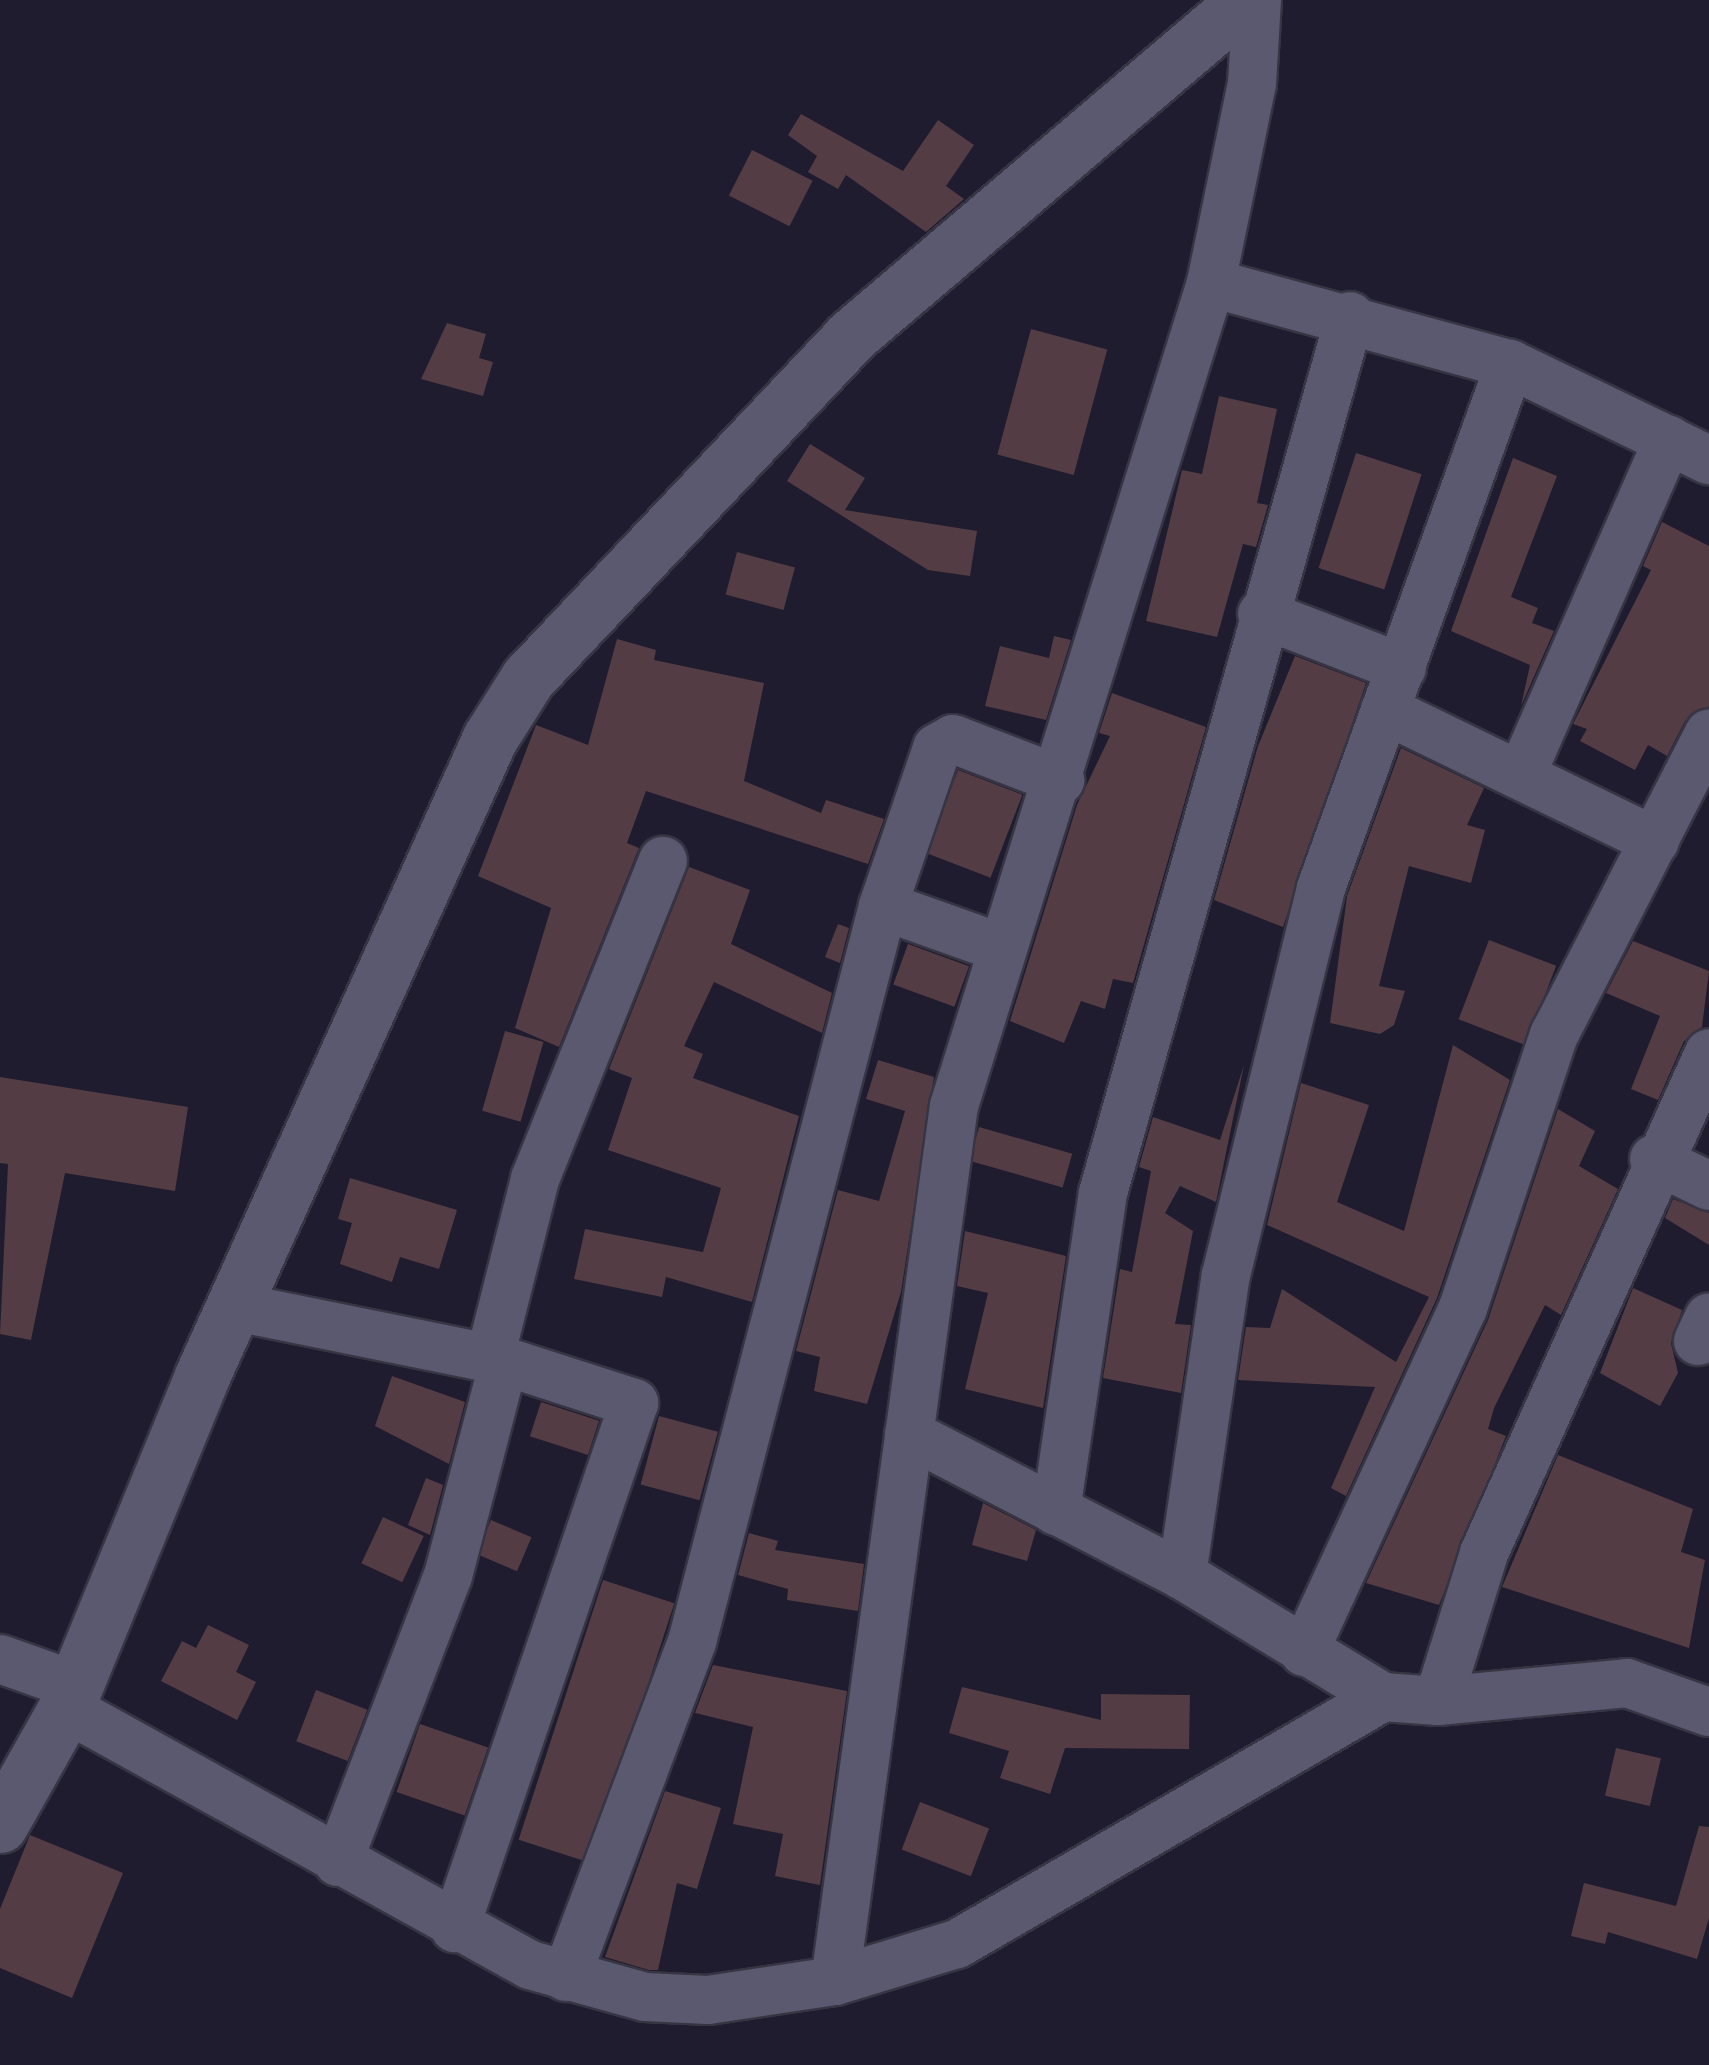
<!DOCTYPE html>
<html>
<head>
<meta charset="utf-8">
<style>
	body { margin:0 }
	#map { position:relative; width:1709px; height:2065px; overflow:hidden; background:#1e1c2e; font-family:"Archivo Narrow",sans-serif }
	div>[style] { position:absolute }
	[style*='--x'] { left:calc(var(--x)*1px); top:calc(var(--y)*1px); width:calc(var(--w)*1px); rotate:calc(var(--a)*1deg) }
	.building>* { inset:0; background:#543c44; transform-origin:0 0 }
	.roads { filter:drop-shadow(2px 0 #373544) drop-shadow(-2px 0 #373544) drop-shadow(0 2px #373544) drop-shadow(0 -2px #373544) }
	.minor>* { height:48px; margin:-24px; padding:0 24px; transform-origin:24px; border-radius:24px; background:#5b596f }
	.tertiary>* { height:55px; margin:-27.5px; padding:0 27.5px; transform-origin:27.5px; border-radius:27.5px; background:#5b596f }
	span { translate:-50% -50%; white-space:nowrap; text-align:center; line-height:1.15; -webkit-text-stroke:10px #1e1c2e; paint-order:stroke }
</style>
</head>
<body>
<div id="map">
	<div class="building">
		<i style="clip-path:polygon(801px 114px,903px 171px,938px 120px,974px 145px,946px 186px,964px 199px,926px 232px,846px 175px,838px 189px,808px 172px,817px 156px,788px 135px)"></i>
		<i style="left:752px;top:150px;width:68px;height:51px;rotate:27deg"></i>
		<i style="clip-path:polygon(447px 323px,486px 334px,479px 358px,493px 362px,483px 396px,421px 379px)"></i>
		<i style="left:1031px;top:329px;width:79px;height:130px;rotate:15deg"></i>
		<i style="clip-path:polygon(1219px 396px,1277px 409px,1257px 503px,1268px 505px,1256px 547px,1243px 544px,1217px 637px,1146px 621px,1182px 470px,1202px 474px)"></i>
		<i style="clip-path:polygon(810px 444px,865px 478px,845px 510px,977px 531px,970px 576px,928px 570px,787px 481px)"></i>
		<i style="left:1356px;top:453px;width:69px;height:121px;rotate:18deg"></i>
		<i style="clip-path:polygon(1513px 458px,1557px 476px,1511px 597px,1538px 608px,1532px 623px,1554px 631px,1521px 706px,1530px 665px,1451px 631px)"></i>
		<i style="clip-path:polygon(1662px 522px,1709px 546px,1709px 707px,1685px 721px,1667px 756px,1648px 745px,1635px 770px,1580px 741px,1587px 729px,1573px 724px,1651px 570px,1643px 566px)"></i>
		<i style="left:737px;top:552px;width:60px;height:44px;rotate:15deg"></i>
		<i style="clip-path:polygon(1054px 636px,1071px 640px,1046px 720px,985px 706px,1000px 646px,1049px 658px)"></i>
		<i style="clip-path:polygon(617px 639px,656px 650px,654px 660px,764px 683px,744px 781px,821px 813px,826px 800px,884px 819px,868px 864px,646px 791px,627px 843px,639px 848px,559px 1047px,515px 1028px,551px 908px,478px 876px,536px 725px,588px 745px)"></i>
		<i style="clip-path:polygon(1295px 656px,1366px 683px,1283px 927px,1214px 900px,1258px 746px)"></i>
		<i style="clip-path:polygon(1112px 693px,1206px 727px,1133px 983px,1113px 979px,1105px 1009px,1081px 1001px,1064px 1043px,1010px 1021px,1077px 805px,1110px 736px,1099px 733px)"></i>
		<i style="clip-path:polygon(1401px 748px,1484px 788px,1467px 825px,1485px 830px,1471px 883px,1409px 866px,1379px 986px,1405px 991px,1394px 1025px,1380px 1034px,1330px 1023px,1347px 896px)"></i>
		<i style="left:958px;top:770px;width:69px;height:89px;rotate:21deg"></i>
		<i style="clip-path:polygon(689px 867px,750px 890px,731px 944px,832px 993px,822px 1033px,714px 982px,684px 1046px,703px 1054px,693px 1078px,799px 1116px,752px 1302px,666px 1277px,662px 1297px,574px 1279px,585px 1229px,703px 1252px,721px 1188px,608px 1150px,632px 1078px,609px 1069px)"></i>
		<i style="clip-path:polygon(838px 924px,849px 928px,840px 963px,825px 957px)"></i>
		<i style="left:1489px;top:940px;width:72px;height:85px;rotate:21deg"></i>
		<i style="clip-path:polygon(1633px 941px,1709px 971px,1702px 1027px,1684px 1041px,1658px 1100px,1631px 1089px,1660px 1016px,1606px 993px)"></i>
		<i style="left:908px;top:944px;width:65px;height:43px;rotate:20deg"></i>
		<i style="left:505px;top:1031px;width:40px;height:83px;rotate:16deg"></i>
		<i style="clip-path:polygon(1453px 1045px,1510px 1080px,1437px 1298px,1346px 1496px,1331px 1488px,1375px 1387px,1238px 1380px,1246px 1327px,1270px 1328px,1282px 1289px,1396px 1362px,1429px 1297px,1267px 1225px,1301px 1083px,1369px 1105px,1337px 1202px,1404px 1231px)"></i>
		<i style="clip-path:polygon(878px 1060px,934px 1077px,901px 1292px,867px 1404px,814px 1391px,820px 1357px,796px 1351px,838px 1190px,879px 1201px,905px 1111px,866px 1099px)"></i>
		<i style="clip-path:polygon(1244px 1065px,1216px 1202px,1180px 1186px,1165px 1213px,1193px 1231px,1175px 1324px,1191px 1325px,1181px 1393px,1103px 1378px,1120px 1269px,1132px 1272px,1151px 1171px,1139px 1167px,1153px 1117px,1220px 1140px)"></i>
		<i style="clip-path:polygon(0 1077px,188px 1107px,175px 1191px,65px 1173px,31px 1340px,0 1334px,8px 1164px,0 1163px)"></i>
		<i style="clip-path:polygon(1558px 1109px,1595px 1131px,1579px 1166px,1618px 1189px,1561px 1315px,1545px 1305px,1494px 1408px,1488px 1429px,1506px 1436px,1439px 1605px,1366px 1583px,1488px 1320px)"></i>
		<i style="left:979px;top:1127px;width:97px;height:35px;rotate:16deg"></i>
		<i style="clip-path:polygon(350px 1178px,457px 1210px,439px 1269px,400px 1257px,392px 1282px,340px 1264px,352px 1223px,338px 1219px)"></i>
		<i style="clip-path:polygon(1673px 1199px,1709px 1213px,1709px 1245px,1665px 1218px)"></i>
		<i style="clip-path:polygon(965px 1231px,1066px 1256px,1043px 1408px,965px 1389px,988px 1293px,957px 1286px)"></i>
		<i style="clip-path:polygon(1633px 1288px,1682px 1310px,1671px 1343px,1678px 1373px,1660px 1406px,1600px 1373px)"></i>
		<i style="clip-path:polygon(392px 1376px,465px 1402px,449px 1464px,375px 1426px)"></i>
		<i style="left:541px;top:1402px;width:61px;height:36px;rotate:18deg"></i>
		<i style="left:659px;top:1416px;width:61px;height:71px;rotate:15deg"></i>
		<i style="clip-path:polygon(1558px 1455px,1693px 1509px,1681px 1552px,1705px 1560px,1689px 1648px,1502px 1587px)"></i>
		<i style="clip-path:polygon(426px 1478px,443px 1485px,430px 1535px,408px 1525px)"></i>
		<i style="clip-path:polygon(983px 1503px,1036px 1530px,1027px 1561px,972px 1545px)"></i>
		<i style="left:383px;top:1517px;width:45px;height:51px;rotate:25deg"></i>
		<i style="left:491px;top:1520px;width:44px;height:37px;rotate:23deg"></i>
		<i style="clip-path:polygon(749px 1533px,778px 1541px,775px 1550px,864px 1564px,858px 1611px,787px 1600px,788px 1589px,738px 1575px)"></i>
		<i style="left:603px;top:1580px;width:75px;height:273px;rotate:18deg"></i>
		<i style="clip-path:polygon(208px 1625px,249px 1645px,236px 1672px,256px 1682px,237px 1720px,161px 1681px,182px 1641px,196px 1648px)"></i>
		<i style="clip-path:polygon(713px 1665px,847px 1691px,820px 1885px,775px 1876px,783px 1834px,733px 1824px,753px 1727px,695px 1713px)"></i>
		<i style="clip-path:polygon(962px 1687px,1101px 1720px,1101px 1694px,1190px 1695px,1189px 1749px,1065px 1748px,1050px 1794px,1000px 1778px,1009px 1751px,949px 1733px)"></i>
		<i style="left:316px;top:1690px;width:55px;height:55px;rotate:21deg"></i>
		<i style="left:420px;top:1724px;width:72px;height:72px;rotate:19deg"></i>
		<i style="left:1616px;top:1748px;width:46px;height:49px;rotate:13deg"></i>
		<i style="clip-path:polygon(665px 1791px,721px 1808px,697px 1889px,677px 1883px,658px 1970px,649px 1970px,605px 1957px)"></i>
		<i style="left:920px;top:1802px;width:74px;height:51px;rotate:21deg"></i>
		<i style="clip-path:polygon(1699px 1826px,1709px 1827px,1709px 1918px,1697px 1959px,1608px 1932px,1605px 1944px,1571px 1936px,1584px 1883px,1676px 1906px)"></i>
		<i style="clip-path:polygon(30px 1835px,123px 1873px,72px 1998px,0 1968px,0 1909px)"></i>
	</div>
	<div class="roads">
		<div class="minor">
			<i style="--x:1211;--y:283;--w:310;--a:15.2"></i>
			<i style="--x:1510;--y:364;--w:221;--a:25.8"></i>
			<i style="--x:1262;--y:614;--w:150;--a:21.1"></i>
			<i style="--x:1385;--y:710;--w:300;--a:25.9"></i>
			<i style="--x:1522;--y:773;--w:364;--a:-66.3"></i>
			<i style="--x:883;--y:906;--w:125;--a:19.6"></i>
			<i style="--x:1654;--y:1159;--w:61;--a:26.1"></i>
			<i style="--x:236;--y:1307;--w:273;--a:11.4"></i>
			<i style="--x:504;--y:1361;--w:137;--a:17.9"></i>
			<i style="--x:634;--y:1403;--w:555;--a:108.83"></i>
			<i style="--x:1698;--y:1341;--w:26;--a:-65"></i>
			<i style="--x:490;--y:1357;--w:184;--a:-75.8"></i>
			<i style="--x:535;--y:1179;--w:343;--a:-68.1"></i>
			<i style="--x:909;--y:1434;--w:307;--a:27.3"></i>
			<i style="--x:1182;--y:1575;--w:235;--a:31.3"></i>
			<i style="--x:1383;--y:1697;--w:55;--a:4.2"></i>
			<i style="--x:1438;--y:1701;--w:190;--a:-5.4"></i>
			<i style="--x:1627;--y:1683;--w:87;--a:19.5"></i>
			<i style="--x:1056;--y:1511;--w:321;--a:-81.6"></i>
			<i style="--x:1103;--y:1193;--w:911;--a:-74.27"></i>
			<i style="--x:1182;--y:1575;--w:303;--a:-81.7"></i>
			<i style="--x:1226;--y:1275;--w:398;--a:-76.2"></i>
			<i style="--x:1321;--y:888;--w:557;--a:-70.17"></i>
			<i style="--x:1304;--y:1652;--w:379;--a:-65.2"></i>
			<i style="--x:1463;--y:1308;--w:288;--a:-71.6"></i>
			<i style="--x:1554;--y:1035;--w:339;--a:-62.8"></i>
			<i style="--x:0;--y:1659;--w:77;--a:19.6"></i>
			<i style="--x:1438;--y:1701;--w:155;--a:-72.7"></i>
			<i style="--x:1484;--y:1553;--w:548;--a:-65.77"></i>
			<i style="--x:66;--y:1708;--w:530;--a:28.98"></i>
			<i style="--x:530;--y:1965;--w:119;--a:15.5"></i>
			<i style="--x:645;--y:1997;--w:63;--a:2.7"></i>
			<i style="--x:708;--y:2000;--w:128;--a:-8.5"></i>
			<i style="--x:835;--y:1981;--w:127;--a:-16.9"></i>
			<i style="--x:957;--y:1944;--w:492;--a:-30.1"></i>
			<i style="--x:338;--y:1862;--w:306;--a:-69"></i>
			<i style="--x:448;--y:1576;--w:222;--a:-75.4"></i>
			<i style="--x:566;--y:1977;--w:358;--a:-69.4"></i>
			<i style="--x:692;--y:1642;--w:760;--a:-75.45"></i>
			<i style="--x:883;--y:906;--w:167;--a:-71.1"></i>
			<i style="--x:937;--y:748;--w:18;--a:-29"></i>
			<i style="--x:953;--y:739;--w:115;--a:21"></i>
			<i style="--x:835;--y:1981;--w:883;--a:-82.26"></i>
			<i style="--x:954;--y:1106;--w:862;--a:-72.66"></i>
			<i style="--x:1211;--y:283;--w:203;--a:-78.4"></i>
			<i style="--x:1252;--y:84;--w:84;--a:-86.6"></i>
		</div>
		<div class="tertiary">
			<i style="--x:0;--y:1825;--w:134;--a:-60.6"></i>
			<i style="--x:66;--y:1708;--w:359;--a:-67.7"></i>
			<i style="--x:202;--y:1376;--w:700;--a:-65.71"></i>
			<i style="--x:490;--y:738;--w:71;--a:-57.7"></i>
			<i style="--x:528;--y:678;--w:469;--a:-46.6"></i>
			<i style="--x:850;--y:337;--w:520;--a:-40.4"></i>
		</div>
	</div>
</div>
</body>
</html>
